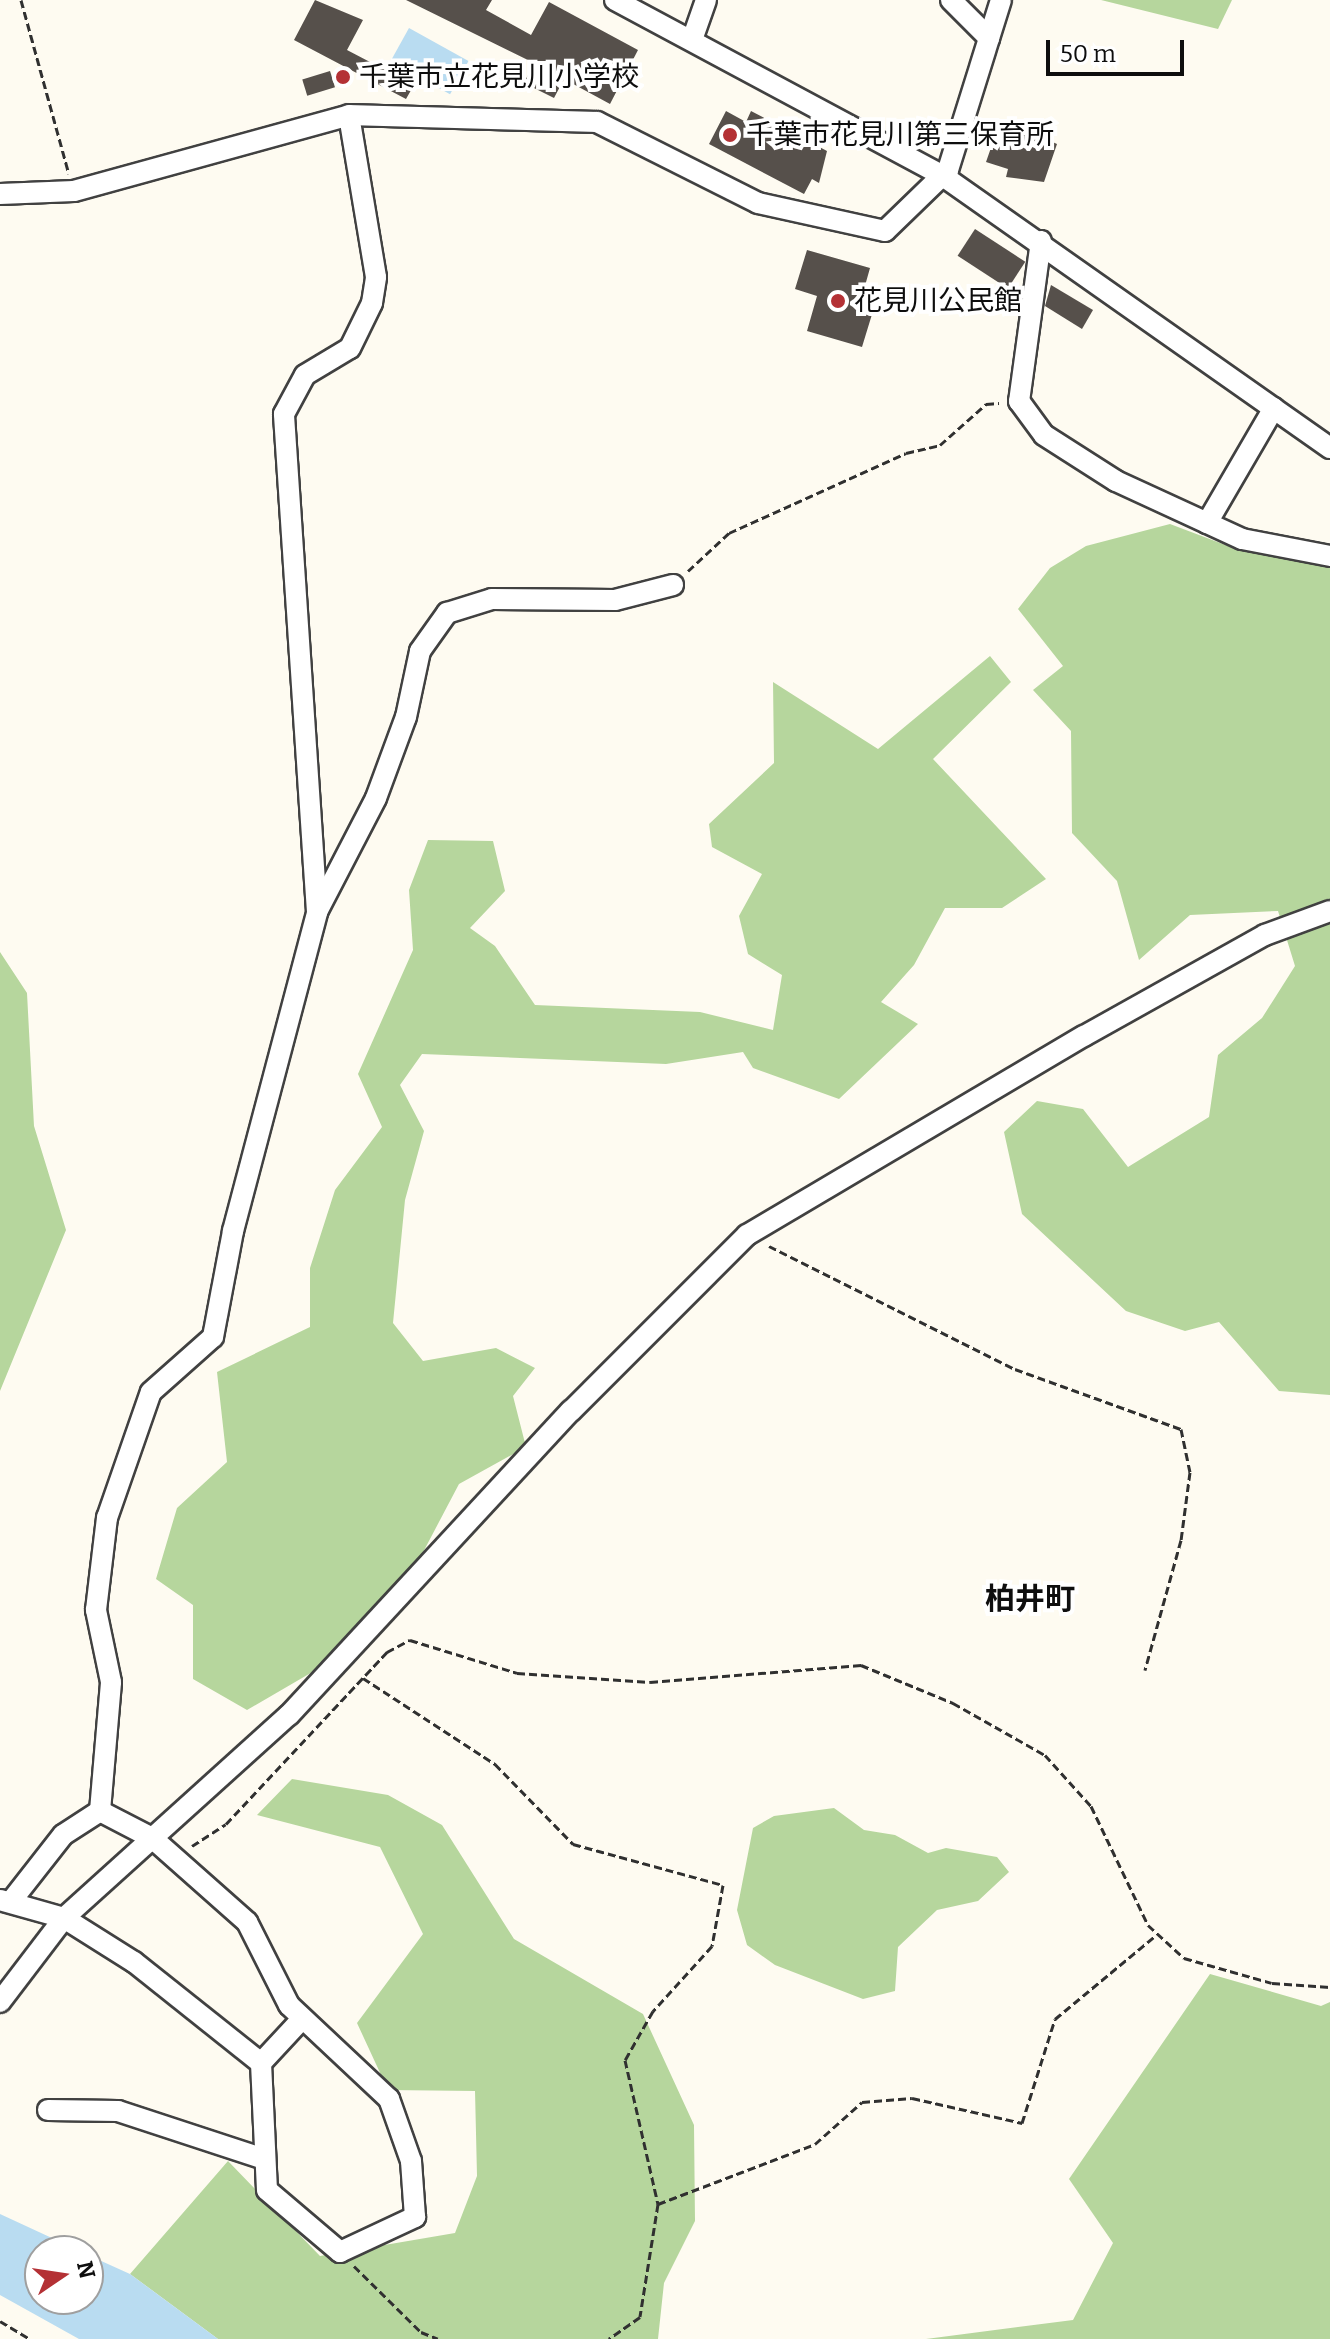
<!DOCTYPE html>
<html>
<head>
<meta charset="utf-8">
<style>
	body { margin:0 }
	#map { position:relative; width:1330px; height:2339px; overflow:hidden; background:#fefbf1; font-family:Bitter,"Noto Sans JP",serif }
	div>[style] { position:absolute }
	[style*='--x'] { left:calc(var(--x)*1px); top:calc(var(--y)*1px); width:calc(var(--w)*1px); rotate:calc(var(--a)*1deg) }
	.forest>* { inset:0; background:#b6d69d }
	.water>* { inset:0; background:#b9dcf1; transform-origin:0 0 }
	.building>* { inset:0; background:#56504b; transform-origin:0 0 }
	.path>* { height:3px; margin-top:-1.5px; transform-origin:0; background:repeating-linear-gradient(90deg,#303030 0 8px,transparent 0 12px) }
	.roads { filter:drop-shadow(2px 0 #414141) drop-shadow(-2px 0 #414141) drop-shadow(0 2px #414141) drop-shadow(0 -2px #414141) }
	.minor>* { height:20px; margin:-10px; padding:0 10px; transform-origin:10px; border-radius:10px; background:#fff }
	.dots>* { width:22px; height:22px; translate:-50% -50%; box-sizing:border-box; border:4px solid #fff; border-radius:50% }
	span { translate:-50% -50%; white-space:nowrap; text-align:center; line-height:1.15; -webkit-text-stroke:8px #fff; paint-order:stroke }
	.poi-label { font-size:28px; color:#0e0e0e }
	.left { translate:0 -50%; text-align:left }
	.neighbourhood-label { font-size:30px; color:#0e0e0e; font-weight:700 }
	.north { position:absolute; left:24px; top:2235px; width:80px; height:80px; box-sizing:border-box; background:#fff; border:2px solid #9f9f9f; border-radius:50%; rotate:77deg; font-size:22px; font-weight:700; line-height:32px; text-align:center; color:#0e0e0e }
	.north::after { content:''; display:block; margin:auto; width:28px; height:36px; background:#b43135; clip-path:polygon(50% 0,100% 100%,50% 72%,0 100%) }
	.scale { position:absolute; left:1046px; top:40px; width:138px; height:36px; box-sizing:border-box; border:4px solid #0e0e0e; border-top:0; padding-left:10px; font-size:24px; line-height:28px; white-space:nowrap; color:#0e0e0e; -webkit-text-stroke:6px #fff; paint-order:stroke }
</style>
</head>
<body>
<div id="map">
	<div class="forest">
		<i style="clip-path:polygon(1101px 0,1232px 0,1218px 29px)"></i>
		<i style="clip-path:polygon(1170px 524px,1236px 549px,1330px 566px,1330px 1395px,1279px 1391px,1219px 1322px,1185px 1331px,1126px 1311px,1022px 1214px,1004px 1132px,1037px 1101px,1083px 1109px,1128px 1167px,1209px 1117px,1218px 1055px,1262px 1018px,1295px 966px,1278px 911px,1190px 915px,1139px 960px,1117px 881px,1072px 833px,1071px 731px,1033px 690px,1063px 666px,1018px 609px,1050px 568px,1086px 546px)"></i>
		<i style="clip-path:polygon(990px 656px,1011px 682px,933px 759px,1046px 879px,1002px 908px,945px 908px,914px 965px,881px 1002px,918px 1024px,839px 1099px,753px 1068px,743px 1052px,666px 1064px,422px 1054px,400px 1085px,424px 1131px,405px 1200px,393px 1323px,423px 1361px,496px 1348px,535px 1368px,513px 1396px,526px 1447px,459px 1484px,381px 1632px,247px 1710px,193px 1679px,193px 1605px,156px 1579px,177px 1508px,227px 1462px,217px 1372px,310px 1327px,310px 1268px,335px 1190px,382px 1127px,358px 1074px,413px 950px,409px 890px,428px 840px,493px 841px,505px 891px,470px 928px,495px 946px,535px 1005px,700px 1012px,773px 1030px,782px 975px,748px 954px,739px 916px,762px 874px,712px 847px,709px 824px,774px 763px,773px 682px,878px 749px)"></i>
		<i style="clip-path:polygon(0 952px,27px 993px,34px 1126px,66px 1230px,0 1391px)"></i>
		<i style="clip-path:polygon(292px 1779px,388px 1795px,442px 1825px,514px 1939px,643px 2014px,694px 2125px,695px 2221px,664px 2283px,658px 2339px,218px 2339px,130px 2274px,228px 2161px,320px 2256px,455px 2233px,477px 2176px,475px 2091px,388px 2090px,357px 2023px,423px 1934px,380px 1847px,257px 1815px)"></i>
		<i style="clip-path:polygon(834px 1808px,864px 1830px,895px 1835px,928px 1853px,946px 1848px,997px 1857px,1009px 1872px,978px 1901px,937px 1910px,898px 1947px,895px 1991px,863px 1999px,775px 1965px,747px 1945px,737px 1910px,753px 1828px,774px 1816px)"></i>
		<i style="clip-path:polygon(1210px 1974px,1321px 2006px,1330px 2002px,1330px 2339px,926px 2339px,1073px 2320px,1113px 2243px,1069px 2179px)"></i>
	</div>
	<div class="water">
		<i style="left:409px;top:28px;width:68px;height:38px;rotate:29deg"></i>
		<i style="clip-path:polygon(0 2214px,80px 2251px,40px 2251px,40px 2299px,88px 2299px,88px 2255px,130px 2274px,218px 2339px,79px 2339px,0 2295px)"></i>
	</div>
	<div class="building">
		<i style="clip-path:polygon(315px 0,363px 20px,347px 50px,414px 85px,406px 99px,294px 40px)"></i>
		<i style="clip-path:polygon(406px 0,492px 0,486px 10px,531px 35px,549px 2px,638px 50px,610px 104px,564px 79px,554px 98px,524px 83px,534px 63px)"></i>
		<i style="left:330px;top:71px;width:17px;height:29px;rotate:73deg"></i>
		<i style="clip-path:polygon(726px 111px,746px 122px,751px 111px,827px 151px,819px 183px,812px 179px,804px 194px,709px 144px)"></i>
		<i style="clip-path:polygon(1001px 119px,1057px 144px,1044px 182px,1006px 177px,1008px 169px,986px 162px)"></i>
		<i style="left:975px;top:229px;width:60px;height:32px;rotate:33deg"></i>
		<i style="clip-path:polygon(807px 250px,870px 268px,859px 307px,873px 311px,862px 347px,807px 331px,817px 296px,795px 289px)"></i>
		<i style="clip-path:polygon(1051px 285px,1093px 310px,1082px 329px,1045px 306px)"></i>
	</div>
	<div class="path">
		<i style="--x:21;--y:0;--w:180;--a:74.6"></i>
		<i style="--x:688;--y:571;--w:56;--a:-42.8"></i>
		<i style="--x:729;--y:533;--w:194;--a:-24.3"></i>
		<i style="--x:906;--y:453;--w:35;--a:-13"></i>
		<i style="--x:940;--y:445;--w:62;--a:-41.7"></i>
		<i style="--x:986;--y:404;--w:13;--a:-4"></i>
		<i style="--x:769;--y:1246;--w:275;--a:26.6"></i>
		<i style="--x:1015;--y:1369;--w:177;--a:19.9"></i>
		<i style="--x:1181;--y:1429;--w:44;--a:78.2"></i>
		<i style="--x:1190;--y:1472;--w:69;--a:97.5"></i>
		<i style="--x:1181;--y:1540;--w:135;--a:105.5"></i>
		<i style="--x:363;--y:1678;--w:158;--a:33.1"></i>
		<i style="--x:495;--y:1764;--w:112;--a:45.7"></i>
		<i style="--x:573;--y:1844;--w:156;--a:15.3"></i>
		<i style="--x:723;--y:1885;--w:62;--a:100.2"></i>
		<i style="--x:712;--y:1946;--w:88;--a:132.2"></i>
		<i style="--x:653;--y:2011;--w:56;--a:119.7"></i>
		<i style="--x:625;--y:2060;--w:148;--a:77.1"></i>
		<i style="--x:658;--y:2204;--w:114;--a:99.1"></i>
		<i style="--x:640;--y:2317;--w:38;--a:145"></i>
		<i style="--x:192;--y:1846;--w:40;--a:-32.9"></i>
		<i style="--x:226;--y:1824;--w:236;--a:-46.9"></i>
		<i style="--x:387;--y:1652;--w:26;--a:-28"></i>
		<i style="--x:410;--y:1640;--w:112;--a:17.1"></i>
		<i style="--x:517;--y:1673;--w:133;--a:3.9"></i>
		<i style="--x:650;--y:1682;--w:212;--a:-4.6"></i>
		<i style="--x:861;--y:1665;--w:100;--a:22.4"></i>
		<i style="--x:953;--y:1703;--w:106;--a:29.5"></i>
		<i style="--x:1045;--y:1755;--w:69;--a:48"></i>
		<i style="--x:1091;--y:1806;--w:132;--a:64.4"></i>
		<i style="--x:1148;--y:1925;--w:49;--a:42.5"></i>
		<i style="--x:1184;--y:1958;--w:91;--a:15.9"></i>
		<i style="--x:1272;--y:1983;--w:58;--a:3.9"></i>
		<i style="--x:658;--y:2204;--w:168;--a:-20.9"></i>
		<i style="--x:815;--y:2144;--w:63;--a:-41.8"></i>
		<i style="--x:862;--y:2102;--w:50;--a:-4.6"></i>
		<i style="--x:912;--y:2098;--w:113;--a:12.8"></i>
		<i style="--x:1022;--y:2123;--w:109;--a:-72.4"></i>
		<i style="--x:1055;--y:2019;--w:131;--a:-39.7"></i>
		<i style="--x:354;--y:2266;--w:94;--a:44.6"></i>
		<i style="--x:421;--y:2332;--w:18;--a:22"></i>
		<i style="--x:0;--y:2321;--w:35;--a:31"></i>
	</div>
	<div class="roads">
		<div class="minor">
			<i style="--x:615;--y:0;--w:372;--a:28.2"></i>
			<i style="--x:943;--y:176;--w:473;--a:35.1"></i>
			<i style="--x:951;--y:0;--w:54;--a:45"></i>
			<i style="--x:692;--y:40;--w:42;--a:-70.7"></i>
			<i style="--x:0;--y:194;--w:74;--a:-2.3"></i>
			<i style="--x:74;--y:191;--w:285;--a:-15.4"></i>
			<i style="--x:349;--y:115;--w:248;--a:1.6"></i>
			<i style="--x:597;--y:122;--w:180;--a:26.7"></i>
			<i style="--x:758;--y:203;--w:130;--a:12.4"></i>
			<i style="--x:885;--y:231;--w:88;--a:-44.1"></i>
			<i style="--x:948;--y:170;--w:178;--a:-72.7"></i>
			<i style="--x:1041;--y:241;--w:162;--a:97.8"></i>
			<i style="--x:1019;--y:401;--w:42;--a:53.7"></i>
			<i style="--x:1044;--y:435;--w:85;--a:32.6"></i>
			<i style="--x:1116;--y:481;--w:139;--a:24.7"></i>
			<i style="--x:1242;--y:539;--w:90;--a:10.9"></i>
			<i style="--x:1207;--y:523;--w:133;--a:-59.8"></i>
			<i style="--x:317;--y:912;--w:128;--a:-62.6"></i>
			<i style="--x:376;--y:798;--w:86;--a:-69.7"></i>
			<i style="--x:406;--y:717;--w:67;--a:-78"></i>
			<i style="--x:420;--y:651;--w:47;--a:-54.6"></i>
			<i style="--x:447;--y:613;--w:47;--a:-17.3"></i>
			<i style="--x:492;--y:599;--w:123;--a:0.5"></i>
			<i style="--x:615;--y:600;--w:60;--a:-14.5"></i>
			<i style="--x:100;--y:1811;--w:129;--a:-85.1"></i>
			<i style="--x:111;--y:1682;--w:74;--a:-101.8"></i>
			<i style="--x:96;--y:1610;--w:93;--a:-83.2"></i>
			<i style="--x:107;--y:1518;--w:133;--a:-70.8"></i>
			<i style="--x:151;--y:1392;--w:83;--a:-41.6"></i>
			<i style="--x:213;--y:1337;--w:108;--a:-79.3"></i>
			<i style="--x:233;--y:1231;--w:330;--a:-75.2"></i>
			<i style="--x:317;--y:912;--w:499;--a:-93.8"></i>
			<i style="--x:284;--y:414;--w:44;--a:-61.7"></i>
			<i style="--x:305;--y:375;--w:52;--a:-31"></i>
			<i style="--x:350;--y:348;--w:50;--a:-63.9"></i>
			<i style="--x:372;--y:303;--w:26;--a:-81"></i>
			<i style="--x:376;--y:277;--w:164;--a:-99.5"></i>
			<i style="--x:0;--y:1900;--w:66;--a:15.7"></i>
			<i style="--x:64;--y:1918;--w:83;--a:32.2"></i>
			<i style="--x:134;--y:1962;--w:162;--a:38.5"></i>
			<i style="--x:261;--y:2063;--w:127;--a:87.3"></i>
			<i style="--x:267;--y:2190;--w:96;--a:40.3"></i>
			<i style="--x:340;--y:2252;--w:83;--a:-25"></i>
			<i style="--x:415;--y:2217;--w:56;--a:-94.1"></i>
			<i style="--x:411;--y:2161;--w:66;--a:-109.5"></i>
			<i style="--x:389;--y:2099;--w:137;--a:-136.8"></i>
			<i style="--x:289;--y:2005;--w:93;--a:-116.8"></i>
			<i style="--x:247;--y:1922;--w:127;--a:-138.5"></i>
			<i style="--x:152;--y:1838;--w:59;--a:-152.6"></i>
			<i style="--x:100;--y:1811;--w:44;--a:147"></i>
			<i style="--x:63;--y:1835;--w:83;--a:128.1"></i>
			<i style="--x:0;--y:2002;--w:106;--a:-52.7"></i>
			<i style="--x:64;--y:1918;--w:303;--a:-42.1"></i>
			<i style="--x:289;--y:1715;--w:415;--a:-47.2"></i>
			<i style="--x:571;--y:1411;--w:249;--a:-45"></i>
			<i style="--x:747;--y:1235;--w:391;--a:-30.6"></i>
			<i style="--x:1084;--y:1036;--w:207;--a:-29.2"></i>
			<i style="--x:1265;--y:935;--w:69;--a:-20.3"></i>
			<i style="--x:261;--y:2063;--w:59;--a:-47.1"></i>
			<i style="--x:48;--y:2110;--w:70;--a:0.8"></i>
			<i style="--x:118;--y:2111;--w:154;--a:18.2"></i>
		</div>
	</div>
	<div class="dots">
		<i style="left:343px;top:77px;background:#b43135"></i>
		<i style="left:730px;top:135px;background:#b43135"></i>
		<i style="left:838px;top:301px;background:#b43135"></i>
	</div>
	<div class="poi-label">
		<span class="left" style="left:359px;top:77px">千葉市立花見川小学校</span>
		<span class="left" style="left:746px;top:135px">千葉市花見川第三保育所</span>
		<span class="left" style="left:854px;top:301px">花見川公民館</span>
	</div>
	<div class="neighbourhood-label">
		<span style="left:1030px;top:1599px">柏井町</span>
	</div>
	<div class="north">N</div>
	<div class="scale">50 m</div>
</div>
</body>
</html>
